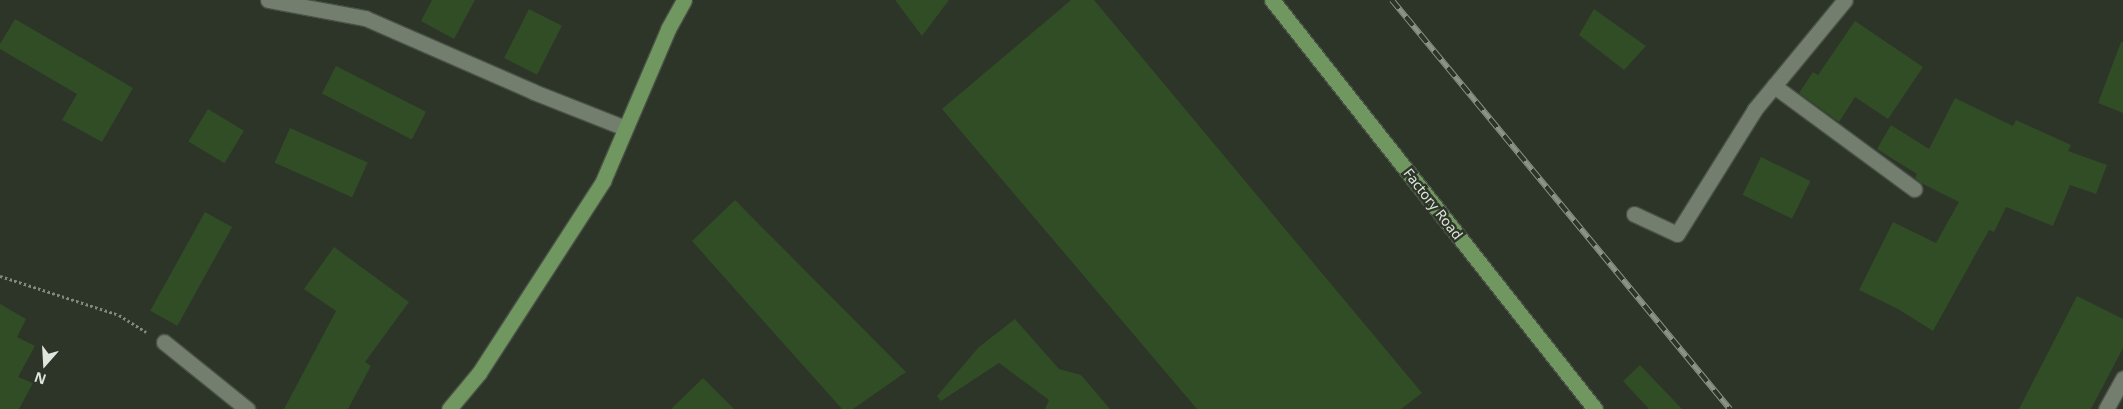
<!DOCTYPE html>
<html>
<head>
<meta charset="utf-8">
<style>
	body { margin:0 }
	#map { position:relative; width:2123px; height:409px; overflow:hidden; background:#2c3528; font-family:"Noto Sans",sans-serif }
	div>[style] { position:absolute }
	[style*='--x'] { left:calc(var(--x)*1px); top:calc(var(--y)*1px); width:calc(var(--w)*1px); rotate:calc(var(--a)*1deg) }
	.building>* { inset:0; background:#314d25; transform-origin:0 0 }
	.path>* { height:3px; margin-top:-1.5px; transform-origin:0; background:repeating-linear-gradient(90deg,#81897e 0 2.5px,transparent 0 5px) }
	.roads { filter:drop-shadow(1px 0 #495146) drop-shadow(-1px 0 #495146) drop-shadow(0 1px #495146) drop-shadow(0 -1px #495146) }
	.minor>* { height:15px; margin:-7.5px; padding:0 7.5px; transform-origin:7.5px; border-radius:7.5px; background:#737e6f }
	.major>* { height:15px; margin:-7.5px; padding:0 7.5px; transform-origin:7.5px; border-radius:7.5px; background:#719761 }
	.rail>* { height:5.5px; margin-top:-2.75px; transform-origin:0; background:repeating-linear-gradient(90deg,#2c3528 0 11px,#8b9287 0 22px); box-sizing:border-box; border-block:1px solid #8b9287 }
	span { translate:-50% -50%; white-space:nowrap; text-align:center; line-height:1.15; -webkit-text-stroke:5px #2c3528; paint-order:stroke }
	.street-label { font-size:14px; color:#e0e6dd }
	.north { position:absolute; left:20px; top:339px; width:50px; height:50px; -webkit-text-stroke:4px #2c3528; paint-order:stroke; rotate:199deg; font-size:14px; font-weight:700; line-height:20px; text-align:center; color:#e0e6dd }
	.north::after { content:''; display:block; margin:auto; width:18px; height:22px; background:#e0e6dd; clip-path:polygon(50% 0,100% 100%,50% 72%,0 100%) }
</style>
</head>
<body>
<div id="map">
	<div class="building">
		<i style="clip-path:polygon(432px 0,475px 0,454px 39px,421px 21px)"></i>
		<i style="clip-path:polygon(895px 0,949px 0,922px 36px)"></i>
		<i style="clip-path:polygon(1071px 0,1094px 0,1422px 393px,1401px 409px,1197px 409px,942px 109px)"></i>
		<i style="left:529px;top:9px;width:37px;height:55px;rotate:27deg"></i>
		<i style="clip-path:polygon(1594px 9px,1646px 46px,1624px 70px,1579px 35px)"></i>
		<i style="clip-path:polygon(15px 19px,133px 88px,102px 142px,62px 120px,77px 94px,0 49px,0 44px)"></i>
		<i style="clip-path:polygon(1855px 21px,1923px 67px,1888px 119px,1855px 97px,1839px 122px,1799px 93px,1813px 72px,1818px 75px)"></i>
		<i style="clip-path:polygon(2121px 42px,2123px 42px,2123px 113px,2098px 103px)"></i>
		<i style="left:336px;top:66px;width:101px;height:31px;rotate:27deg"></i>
		<i style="clip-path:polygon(1955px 98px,2013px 126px,2016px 120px,2071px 145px,2068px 151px,2107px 165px,2096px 194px,2070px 185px,2053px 226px,2006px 207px,1994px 232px,1989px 230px,1933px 331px,1898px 309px,1859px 290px,1893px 222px,1936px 243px,1959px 202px,1921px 183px,1915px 178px,1917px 174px,1877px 149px,1891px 125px,1929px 149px)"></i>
		<i style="left:208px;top:109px;width:42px;height:38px;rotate:31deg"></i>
		<i style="left:290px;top:128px;width:85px;height:38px;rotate:24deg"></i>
		<i style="left:1761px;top:157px;width:55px;height:42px;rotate:26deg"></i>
		<i style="clip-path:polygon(735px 200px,906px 372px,853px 409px,842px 409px,692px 241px)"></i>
		<i style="left:205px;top:212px;width:31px;height:113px;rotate:29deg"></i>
		<i style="clip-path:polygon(334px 247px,409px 302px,365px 362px,371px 366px,348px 409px,284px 409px,336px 311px,304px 289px)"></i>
		<i style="clip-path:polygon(2077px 296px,2123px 319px,2123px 348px,2091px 409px,2019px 409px)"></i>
		<i style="clip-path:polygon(0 304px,26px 319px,17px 337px,35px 346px,18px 377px,33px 383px,19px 409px,0 409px)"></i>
		<i style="clip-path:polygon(1015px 319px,1059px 369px,1081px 375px,1110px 409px,1045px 409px,1049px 400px,999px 363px,941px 401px,937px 396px,979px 347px)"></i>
		<i style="clip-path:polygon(1640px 365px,1682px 409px,1649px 409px,1623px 381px)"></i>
		<i style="clip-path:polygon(703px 378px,734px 409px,671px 409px)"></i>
	</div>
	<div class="path">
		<i style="--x:0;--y:276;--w:125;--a:18.1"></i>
		<i style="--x:119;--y:315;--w:32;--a:32"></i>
	</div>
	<div class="roads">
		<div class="minor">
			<i style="--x:268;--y:0;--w:99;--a:10.5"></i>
			<i style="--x:365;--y:18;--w:184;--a:23.6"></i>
			<i style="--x:534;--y:92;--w:98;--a:21.6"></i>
			<i style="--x:1774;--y:86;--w:174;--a:36.3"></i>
			<i style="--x:1634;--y:214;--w:47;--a:24.9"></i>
			<i style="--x:1677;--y:234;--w:147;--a:-58"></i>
			<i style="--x:1755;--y:109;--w:141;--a:-50.5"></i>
			<i style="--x:164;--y:342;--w:107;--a:38.9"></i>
			<i style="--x:2106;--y:409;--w:35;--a:-61"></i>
		</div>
		<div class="major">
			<i style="--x:1272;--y:0;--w:521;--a:51.7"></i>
			<i style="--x:449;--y:409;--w:47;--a:-50.2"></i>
			<i style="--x:479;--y:373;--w:229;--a:-57.1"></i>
			<i style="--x:603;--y:181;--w:165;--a:-66.8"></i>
			<i style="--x:668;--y:29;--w:33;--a:-61"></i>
		</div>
	</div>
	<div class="rail">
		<i style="--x:1392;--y:0;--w:531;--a:50.43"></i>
	</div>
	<div class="street-label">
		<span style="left:1433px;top:204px;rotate:52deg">Factory Road</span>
	</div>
	<div class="north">N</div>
</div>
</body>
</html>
